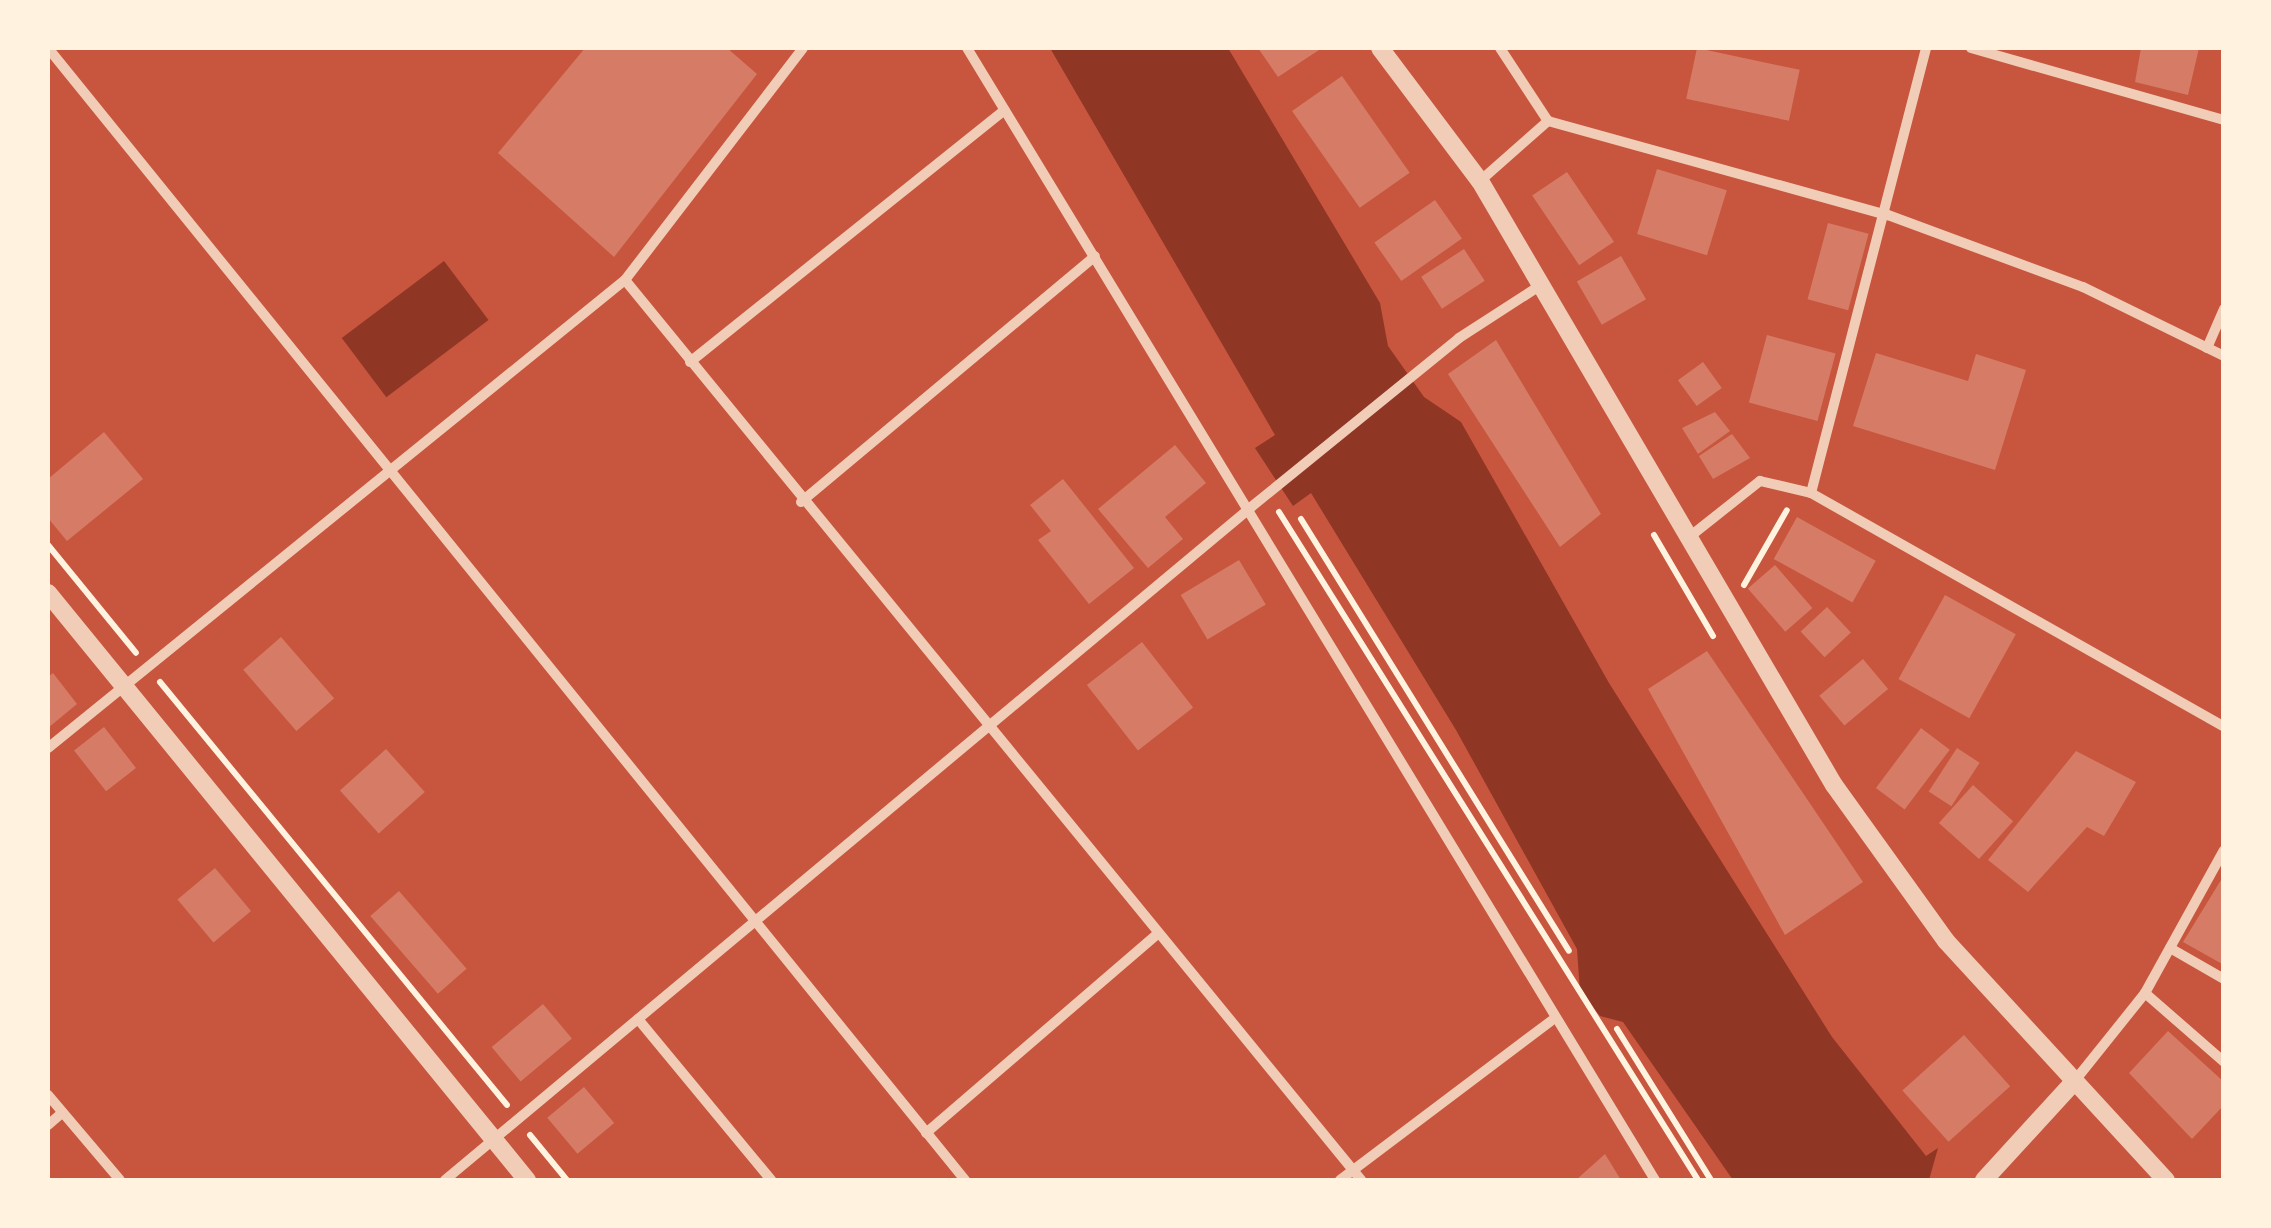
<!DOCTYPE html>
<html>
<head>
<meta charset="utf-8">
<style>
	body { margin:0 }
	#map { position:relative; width:2271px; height:1228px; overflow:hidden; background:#c8553d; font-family:Jost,sans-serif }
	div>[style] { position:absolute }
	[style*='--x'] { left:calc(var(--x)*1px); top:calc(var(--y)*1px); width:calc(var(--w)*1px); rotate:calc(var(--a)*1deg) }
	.water>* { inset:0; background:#8f3625; transform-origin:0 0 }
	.building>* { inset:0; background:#d67c66; transform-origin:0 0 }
	.path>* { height:6px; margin:-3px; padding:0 3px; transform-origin:3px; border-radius:3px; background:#fff3e0 }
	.minor>* { height:10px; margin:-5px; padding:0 5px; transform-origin:5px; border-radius:5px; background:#f1ccb7 }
	.tertiary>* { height:18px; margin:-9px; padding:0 9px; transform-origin:9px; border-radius:9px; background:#f1ccb7 }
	span { translate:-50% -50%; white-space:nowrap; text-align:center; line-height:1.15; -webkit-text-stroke:10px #fff3e0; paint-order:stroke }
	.frame { position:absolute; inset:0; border:50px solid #fff3e0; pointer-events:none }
</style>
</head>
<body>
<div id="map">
	<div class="water">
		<i style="clip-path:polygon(1050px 48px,1228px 48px,1380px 303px,1388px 346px,1424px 397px,1461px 422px,1609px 683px,1832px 1037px,1926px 1156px,1938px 1148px,1929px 1180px,1733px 1180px,1623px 1022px,1600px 1016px,1580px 992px,1577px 949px,1456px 730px,1311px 493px,1293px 506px,1255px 448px,1275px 435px)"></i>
		<i style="left:444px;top:261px;width:74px;height:128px;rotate:53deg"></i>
	</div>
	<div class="building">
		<i style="clip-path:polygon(585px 48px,727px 48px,757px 74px,614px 257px,498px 153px)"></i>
		<i style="clip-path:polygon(1258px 48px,1322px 48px,1278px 77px)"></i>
		<i style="left:1697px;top:48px;width:105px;height:52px;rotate:12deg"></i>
		<i style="clip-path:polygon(2141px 48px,2199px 48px,2188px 95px,2135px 82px)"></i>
		<i style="left:1342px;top:76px;width:118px;height:61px;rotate:55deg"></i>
		<i style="left:1657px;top:169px;width:73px;height:68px;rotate:17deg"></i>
		<i style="left:1567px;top:172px;width:84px;height:42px;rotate:56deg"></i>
		<i style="left:1435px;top:200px;width:47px;height:74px;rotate:55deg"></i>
		<i style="left:1828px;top:223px;width:42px;height:79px;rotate:15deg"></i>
		<i style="left:1464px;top:249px;width:38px;height:51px;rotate:57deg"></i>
		<i style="left:1621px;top:256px;width:50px;height:51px;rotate:60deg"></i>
		<i style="left:1767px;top:335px;width:71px;height:70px;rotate:15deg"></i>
		<i style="clip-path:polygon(1496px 340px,1601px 514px,1560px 547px,1448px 374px)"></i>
		<i style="clip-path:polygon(1876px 353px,1968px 381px,1976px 354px,2026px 370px,1995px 470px,1853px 426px)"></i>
		<i style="left:1703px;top:362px;width:32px;height:31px;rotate:54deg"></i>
		<i style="clip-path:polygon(1715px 412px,1730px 431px,1698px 454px,1682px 428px)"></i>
		<i style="clip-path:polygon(104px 432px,143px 479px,67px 541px,48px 518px,48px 479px)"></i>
		<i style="clip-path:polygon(1732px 434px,1750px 458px,1713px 479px,1699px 456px)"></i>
		<i style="clip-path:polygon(1175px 445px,1206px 483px,1165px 517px,1183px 539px,1148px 568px,1098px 509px)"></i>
		<i style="clip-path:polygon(1063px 479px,1134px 568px,1089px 604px,1038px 540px,1051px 531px,1030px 505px)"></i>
		<i style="left:1797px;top:517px;width:90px;height:48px;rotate:29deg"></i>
		<i style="left:1239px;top:560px;width:52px;height:68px;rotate:59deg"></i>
		<i style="left:1775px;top:565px;width:57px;height:36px;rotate:49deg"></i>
		<i style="left:1945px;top:595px;width:81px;height:96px;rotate:29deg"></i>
		<i style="left:1827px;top:607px;width:35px;height:36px;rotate:47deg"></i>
		<i style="left:281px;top:637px;width:81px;height:50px;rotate:49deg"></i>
		<i style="left:1142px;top:642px;width:83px;height:70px;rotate:52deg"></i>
		<i style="clip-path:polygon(1707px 651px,1863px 882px,1785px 935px,1648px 689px)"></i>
		<i style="left:1863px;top:659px;width:39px;height:57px;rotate:50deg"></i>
		<i style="clip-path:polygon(53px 673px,77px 704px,48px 728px,48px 677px)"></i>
		<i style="left:104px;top:727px;width:52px;height:38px;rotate:52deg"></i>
		<i style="left:1921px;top:728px;width:36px;height:75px;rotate:37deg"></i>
		<i style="left:1957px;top:748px;width:27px;height:52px;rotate:33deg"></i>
		<i style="left:386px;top:749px;width:58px;height:62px;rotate:48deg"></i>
		<i style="clip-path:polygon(2076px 751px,2136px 782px,2104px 836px,2087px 827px,2028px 892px,1988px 860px)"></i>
		<i style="left:1973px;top:785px;width:54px;height:51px;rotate:42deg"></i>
		<i style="left:215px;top:868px;width:56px;height:49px;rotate:50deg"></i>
		<i style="clip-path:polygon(2221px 880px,2224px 881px,2224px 965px,2183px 942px)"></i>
		<i style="left:399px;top:891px;width:103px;height:38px;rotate:49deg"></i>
		<i style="left:543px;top:1004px;width:45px;height:67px;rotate:50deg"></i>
		<i style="clip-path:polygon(2168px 1031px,2224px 1082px,2224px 1105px,2192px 1139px,2129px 1073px)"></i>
		<i style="left:1964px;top:1035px;width:69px;height:83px;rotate:48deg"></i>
		<i style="left:584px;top:1087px;width:47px;height:48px;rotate:50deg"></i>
		<i style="clip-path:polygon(1605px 1154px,1621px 1180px,1576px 1180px)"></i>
	</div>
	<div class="path">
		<i style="--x:1279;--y:512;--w:789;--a:57.9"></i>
		<i style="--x:1301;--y:519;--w:508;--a:58.19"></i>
		<i style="--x:1654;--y:535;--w:117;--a:59.7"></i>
		<i style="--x:48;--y:545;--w:139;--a:50.8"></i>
		<i style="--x:1744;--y:585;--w:86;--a:-60.2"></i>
		<i style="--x:160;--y:682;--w:547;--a:50.64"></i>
		<i style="--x:1617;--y:1029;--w:178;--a:58.1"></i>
		<i style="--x:530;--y:1135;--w:58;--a:50.6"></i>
	</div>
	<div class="minor">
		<i style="--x:48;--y:48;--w:1457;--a:50.99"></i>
		<i style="--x:967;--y:48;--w:1325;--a:58.71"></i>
		<i style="--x:1500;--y:48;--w:87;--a:56.7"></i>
		<i style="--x:1971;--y:48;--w:263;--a:15.9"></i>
		<i style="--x:1480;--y:181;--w:91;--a:-41.4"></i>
		<i style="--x:1548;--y:121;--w:353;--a:15.5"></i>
		<i style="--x:1888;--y:215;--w:208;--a:20.3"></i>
		<i style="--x:2083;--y:287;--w:157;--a:26.1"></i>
		<i style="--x:625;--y:280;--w:1163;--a:50.72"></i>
		<i style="--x:2207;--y:348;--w:43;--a:-66.4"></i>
		<i style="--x:690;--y:362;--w:403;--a:-38.7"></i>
		<i style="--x:1811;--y:493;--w:460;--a:-75.5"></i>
		<i style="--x:801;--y:502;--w:383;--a:-39.9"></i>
		<i style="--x:1688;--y:538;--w:92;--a:-38.4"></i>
		<i style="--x:1760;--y:481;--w:52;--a:13.2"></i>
		<i style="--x:1811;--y:493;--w:475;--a:29.5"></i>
		<i style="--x:48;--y:748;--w:743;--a:-39.05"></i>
		<i style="--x:625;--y:280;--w:292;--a:-52.5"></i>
		<i style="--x:2170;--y:948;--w:62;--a:29.9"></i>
		<i style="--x:2145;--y:993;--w:105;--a:41.1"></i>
		<i style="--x:638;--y:1019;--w:209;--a:50.4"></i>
		<i style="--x:2073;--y:1083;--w:115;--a:-51.3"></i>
		<i style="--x:2145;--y:993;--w:163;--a:-61.1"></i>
		<i style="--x:48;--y:1095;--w:111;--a:49.7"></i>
		<i style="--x:48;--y:1125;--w:18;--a:-41"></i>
		<i style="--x:926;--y:1133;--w:305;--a:-40.7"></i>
		<i style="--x:445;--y:1180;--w:1049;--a:-39.85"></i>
		<i style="--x:1250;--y:508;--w:269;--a:-39.1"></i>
		<i style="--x:1459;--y:338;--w:98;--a:-32.9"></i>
		<i style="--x:1340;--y:1180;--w:264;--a:-37"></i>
	</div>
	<div class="tertiary">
		<i style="--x:1380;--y:48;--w:166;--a:53.1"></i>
		<i style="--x:1480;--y:181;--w:700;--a:59.63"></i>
		<i style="--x:1834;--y:785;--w:192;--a:54.3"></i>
		<i style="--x:1946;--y:941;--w:325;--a:47.4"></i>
		<i style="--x:48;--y:593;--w:758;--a:50.79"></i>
		<i style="--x:1984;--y:1180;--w:132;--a:-47.5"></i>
	</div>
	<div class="frame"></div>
</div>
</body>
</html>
